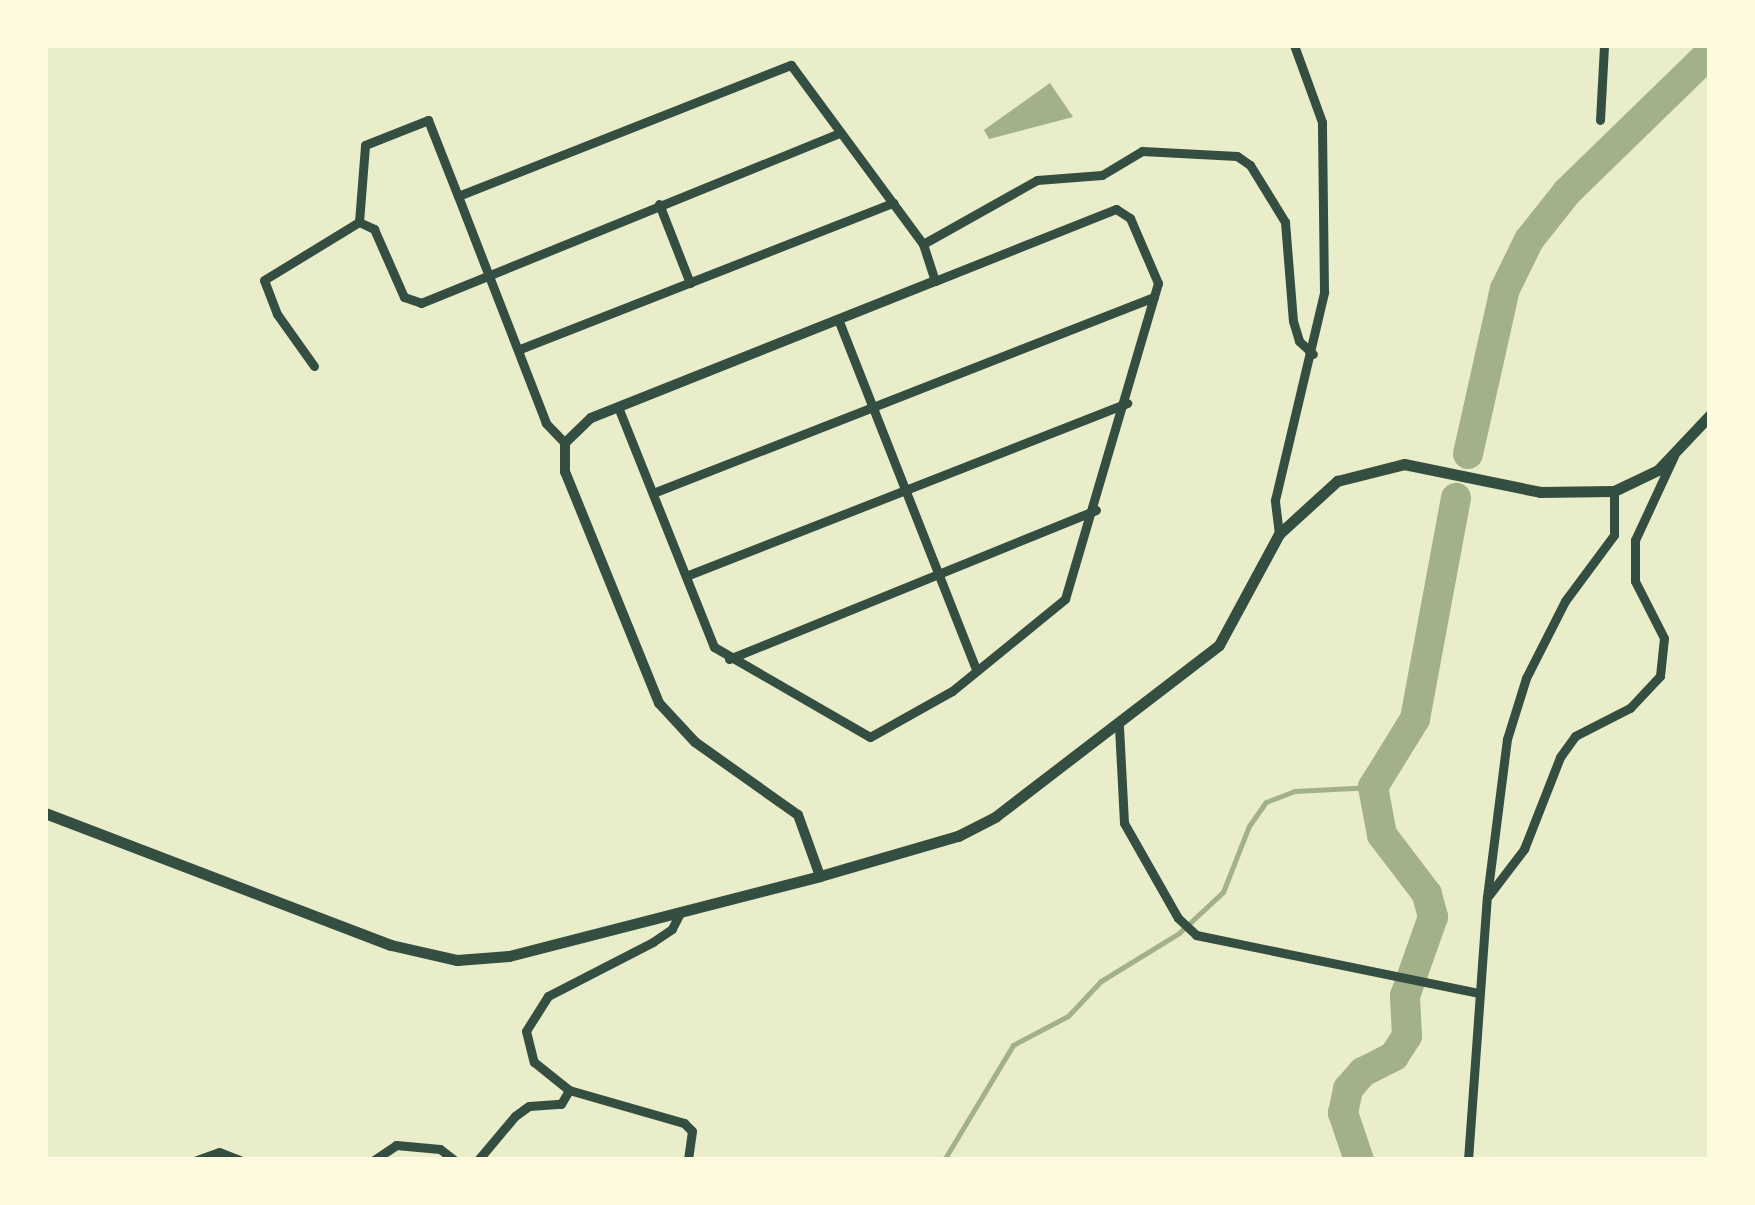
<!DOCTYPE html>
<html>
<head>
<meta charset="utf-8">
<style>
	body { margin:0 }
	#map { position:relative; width:1755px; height:1205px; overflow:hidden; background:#e9edc9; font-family:Mulish,sans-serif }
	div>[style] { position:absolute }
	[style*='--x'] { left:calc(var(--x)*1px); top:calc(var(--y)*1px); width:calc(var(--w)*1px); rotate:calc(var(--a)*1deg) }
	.water>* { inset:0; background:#a3b18a }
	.stream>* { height:5px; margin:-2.5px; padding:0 2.5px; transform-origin:2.5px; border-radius:2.5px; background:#a3b18a }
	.river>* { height:30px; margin:-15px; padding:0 15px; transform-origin:15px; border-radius:15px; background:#a3b18a }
	.minor>* { height:9px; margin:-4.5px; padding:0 4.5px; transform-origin:4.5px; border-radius:4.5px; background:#344e41 }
	.tertiary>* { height:10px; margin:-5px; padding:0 5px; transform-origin:5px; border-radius:5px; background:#344e41 }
	.secondary>* { height:11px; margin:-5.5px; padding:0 5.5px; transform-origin:5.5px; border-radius:5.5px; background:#344e41 }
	span { translate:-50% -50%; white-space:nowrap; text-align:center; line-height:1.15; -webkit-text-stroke:10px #fefae0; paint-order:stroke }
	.frame { position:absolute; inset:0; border:48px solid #fefae0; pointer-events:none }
</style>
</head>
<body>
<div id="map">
	<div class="water">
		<i style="clip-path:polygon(1050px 83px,1073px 117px,989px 139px,984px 130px)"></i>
	</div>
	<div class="stream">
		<i style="--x:944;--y:1160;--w:134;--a:-59"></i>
		<i style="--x:1013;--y:1045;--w:62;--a:-27.8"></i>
		<i style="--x:1068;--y:1016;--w:48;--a:-46.7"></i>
		<i style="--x:1101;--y:981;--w:92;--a:-31.6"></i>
		<i style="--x:1179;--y:933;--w:60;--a:-43"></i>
		<i style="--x:1223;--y:892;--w:71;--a:-68.5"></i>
		<i style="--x:1249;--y:826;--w:29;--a:-55"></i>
		<i style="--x:1266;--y:802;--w:30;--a:-21"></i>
		<i style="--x:1294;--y:791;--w:79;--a:-2.9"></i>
	</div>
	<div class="river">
		<i style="--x:1468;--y:454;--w:169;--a:-77.4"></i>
		<i style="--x:1505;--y:289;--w:55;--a:-63.9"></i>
		<i style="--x:1529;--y:240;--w:61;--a:-51.6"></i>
		<i style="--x:1567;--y:192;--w:199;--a:-44.2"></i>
		<i style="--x:1359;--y:1160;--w:50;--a:-108.8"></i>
		<i style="--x:1343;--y:1113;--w:25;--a:-78"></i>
		<i style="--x:1348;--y:1089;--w:23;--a:-49"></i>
		<i style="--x:1363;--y:1072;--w:35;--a:-27"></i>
		<i style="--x:1394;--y:1056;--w:24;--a:-57"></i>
		<i style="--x:1407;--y:1036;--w:40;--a:-92.9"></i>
		<i style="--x:1405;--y:996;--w:84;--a:-70.5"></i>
		<i style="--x:1433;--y:917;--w:24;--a:-105"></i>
		<i style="--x:1427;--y:894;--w:74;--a:-127.3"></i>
		<i style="--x:1382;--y:835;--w:49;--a:-100.6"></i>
		<i style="--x:1373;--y:787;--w:80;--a:-58.3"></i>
		<i style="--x:1415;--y:719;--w:225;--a:-79.5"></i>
	</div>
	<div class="minor">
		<i style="--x:1600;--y:120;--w:75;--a:-86.9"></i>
		<i style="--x:659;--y:204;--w:85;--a:68.6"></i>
		<i style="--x:359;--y:222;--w:77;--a:-85.5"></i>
		<i style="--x:365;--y:145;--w:68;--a:-21.6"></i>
		<i style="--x:428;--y:120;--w:82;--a:68.5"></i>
		<i style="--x:923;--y:244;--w:131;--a:-29.3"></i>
		<i style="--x:1037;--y:180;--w:65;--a:-4.4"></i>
		<i style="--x:1102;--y:175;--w:47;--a:-31"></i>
		<i style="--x:1142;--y:151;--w:95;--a:3"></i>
		<i style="--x:1237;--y:156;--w:16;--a:35"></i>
		<i style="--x:1250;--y:165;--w:67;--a:58.4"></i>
		<i style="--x:1285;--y:222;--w:99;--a:85.4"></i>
		<i style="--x:1293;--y:321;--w:21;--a:73"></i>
		<i style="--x:1299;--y:341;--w:19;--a:43"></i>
		<i style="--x:838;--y:319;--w:378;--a:68.5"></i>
		<i style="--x:520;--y:349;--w:401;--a:-21.4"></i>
		<i style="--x:314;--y:366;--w:64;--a:-125.4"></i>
		<i style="--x:277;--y:314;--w:36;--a:-111"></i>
		<i style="--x:264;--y:280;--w:111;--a:-31.4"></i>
		<i style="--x:359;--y:222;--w:17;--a:25"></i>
		<i style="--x:374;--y:229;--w:74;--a:66.2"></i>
		<i style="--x:404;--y:297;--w:18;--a:19"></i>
		<i style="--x:421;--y:303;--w:452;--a:-22.1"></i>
		<i style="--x:565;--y:443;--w:28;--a:-134"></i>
		<i style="--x:546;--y:423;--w:243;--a:-111.2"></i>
		<i style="--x:458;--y:196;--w:358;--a:-21.5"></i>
		<i style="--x:791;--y:65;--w:222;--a:53.6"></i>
		<i style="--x:923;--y:244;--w:39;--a:72"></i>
		<i style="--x:935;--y:281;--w:195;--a:-21.7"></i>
		<i style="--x:1116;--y:209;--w:17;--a:33"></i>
		<i style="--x:1130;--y:218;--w:71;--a:66.7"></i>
		<i style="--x:1158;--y:283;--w:329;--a:106.4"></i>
		<i style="--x:1065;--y:599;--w:146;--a:140.8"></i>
		<i style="--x:952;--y:691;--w:94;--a:150.7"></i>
		<i style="--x:870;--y:737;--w:180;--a:-150"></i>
		<i style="--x:714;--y:647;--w:258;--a:-111.8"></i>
		<i style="--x:653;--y:493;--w:538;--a:-21.37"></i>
		<i style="--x:1279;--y:534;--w:34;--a:-97"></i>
		<i style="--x:1275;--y:500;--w:214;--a:-76.7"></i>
		<i style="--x:1324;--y:292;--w:170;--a:-90.7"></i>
		<i style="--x:1322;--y:122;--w:82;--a:-110"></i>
		<i style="--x:686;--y:576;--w:474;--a:-21.4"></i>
		<i style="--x:729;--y:659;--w:396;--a:-22.1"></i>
		<i style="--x:1119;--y:727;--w:96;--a:87"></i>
		<i style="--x:1124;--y:823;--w:109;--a:60.4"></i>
		<i style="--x:1178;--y:918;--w:25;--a:43"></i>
		<i style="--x:1196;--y:935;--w:288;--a:11.6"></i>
		<i style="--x:1489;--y:895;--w:58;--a:-52.7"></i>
		<i style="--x:1524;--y:849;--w:99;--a:-68.6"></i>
		<i style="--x:1560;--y:757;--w:26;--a:-54"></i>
		<i style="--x:1575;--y:736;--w:62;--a:-27"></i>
		<i style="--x:1630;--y:708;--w:44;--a:-46.8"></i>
		<i style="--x:1660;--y:676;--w:38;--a:-84"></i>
		<i style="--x:1664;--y:638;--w:64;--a:-117"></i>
		<i style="--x:1635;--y:581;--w:41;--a:-90"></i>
		<i style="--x:1635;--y:540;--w:93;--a:-65.1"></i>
		<i style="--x:681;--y:911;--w:20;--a:117"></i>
		<i style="--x:672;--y:929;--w:23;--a:146"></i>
		<i style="--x:653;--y:942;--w:118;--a:152.8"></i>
		<i style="--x:548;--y:996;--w:41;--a:122.2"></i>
		<i style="--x:526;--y:1031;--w:32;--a:76"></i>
		<i style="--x:534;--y:1062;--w:45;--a:38.7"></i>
		<i style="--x:569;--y:1090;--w:120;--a:16"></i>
		<i style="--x:684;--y:1123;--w:11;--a:45"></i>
		<i style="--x:692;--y:1131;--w:29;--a:98"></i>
		<i style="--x:197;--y:1160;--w:23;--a:-20"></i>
		<i style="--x:219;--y:1152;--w:22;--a:21"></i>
		<i style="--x:374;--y:1160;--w:27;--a:-34"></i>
		<i style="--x:396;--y:1145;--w:44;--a:5.2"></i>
		<i style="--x:440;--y:1149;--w:18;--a:38"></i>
		<i style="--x:478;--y:1160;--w:57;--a:-49.9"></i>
		<i style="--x:515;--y:1116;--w:17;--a:-36"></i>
		<i style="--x:529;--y:1106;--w:32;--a:-4"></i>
		<i style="--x:561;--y:1104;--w:16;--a:-60"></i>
		<i style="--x:1468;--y:1160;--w:264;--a:-85.9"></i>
		<i style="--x:1487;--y:897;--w:159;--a:-82.8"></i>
		<i style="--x:1507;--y:739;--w:64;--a:-72.7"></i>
		<i style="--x:1526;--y:678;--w:86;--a:-63.1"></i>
		<i style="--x:1565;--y:601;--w:82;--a:-53.4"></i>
		<i style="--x:1614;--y:535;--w:44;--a:-90"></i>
	</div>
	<div class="tertiary">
		<i style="--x:820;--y:876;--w:65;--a:-109.8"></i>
		<i style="--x:798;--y:815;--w:126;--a:-144.7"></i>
		<i style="--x:695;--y:742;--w:53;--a:-132.7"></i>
		<i style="--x:659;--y:703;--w:249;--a:-112.1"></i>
		<i style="--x:565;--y:472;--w:29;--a:-90"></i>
		<i style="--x:565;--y:443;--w:36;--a:-44"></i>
		<i style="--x:591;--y:418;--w:370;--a:-21.7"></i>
	</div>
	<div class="secondary">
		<i style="--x:45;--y:813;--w:370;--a:20.9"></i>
		<i style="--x:391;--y:945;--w:68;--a:12.8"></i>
		<i style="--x:457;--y:960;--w:52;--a:-4.4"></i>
		<i style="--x:509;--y:956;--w:321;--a:-14.4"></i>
		<i style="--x:820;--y:876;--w:144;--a:-16.2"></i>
		<i style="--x:958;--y:836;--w:42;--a:-27.2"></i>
		<i style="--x:995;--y:817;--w:282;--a:-37.5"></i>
		<i style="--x:1219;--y:645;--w:126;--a:-61.6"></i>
		<i style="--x:1279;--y:534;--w:79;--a:-42.4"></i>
		<i style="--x:1337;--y:481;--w:69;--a:-14.2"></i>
		<i style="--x:1404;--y:464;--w:139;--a:11.6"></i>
		<i style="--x:1540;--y:492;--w:74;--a:-0.8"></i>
		<i style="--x:1614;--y:491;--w:49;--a:-25.5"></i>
		<i style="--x:1658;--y:470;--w:76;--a:-46.6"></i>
	</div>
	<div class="frame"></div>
</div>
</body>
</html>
